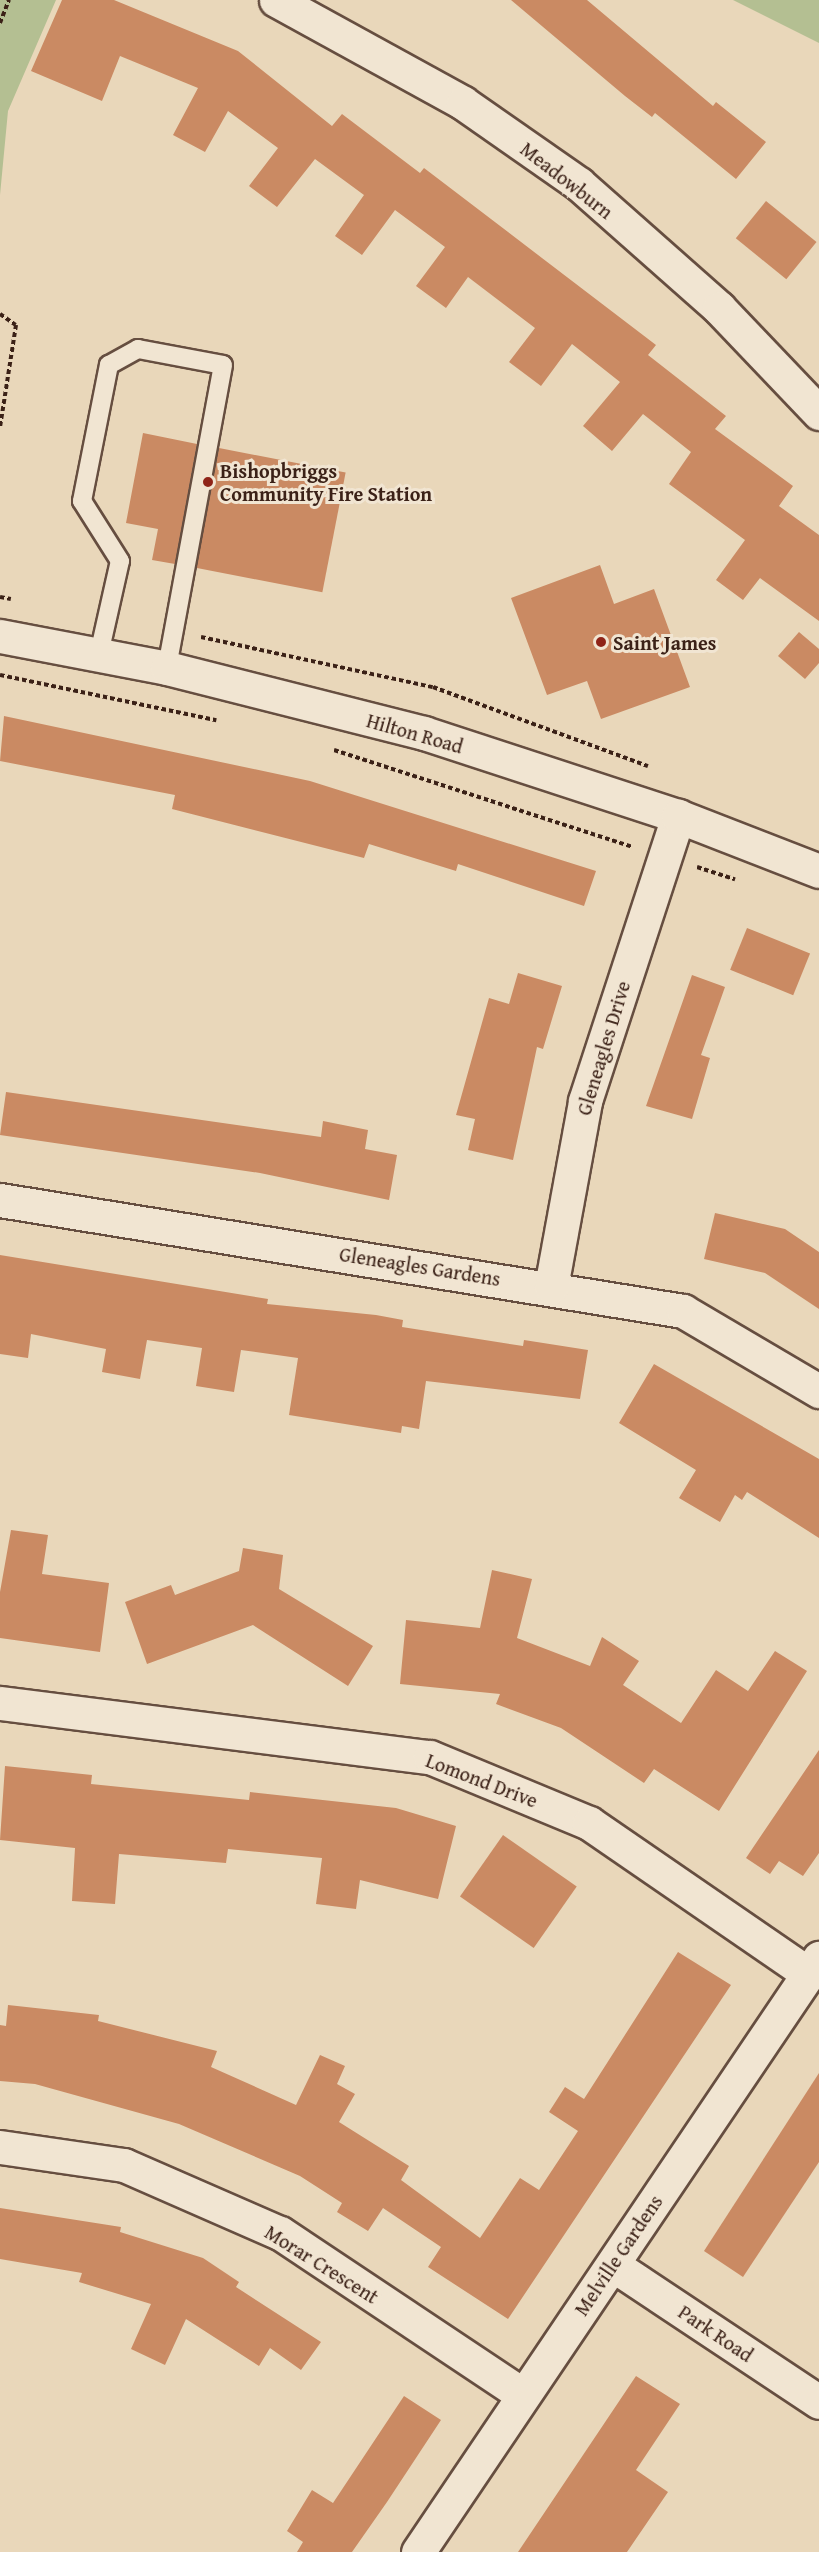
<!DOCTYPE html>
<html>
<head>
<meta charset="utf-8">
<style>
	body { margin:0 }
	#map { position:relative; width:819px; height:2552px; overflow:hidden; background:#e9d7ba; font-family:"Gentium Book Plus",serif }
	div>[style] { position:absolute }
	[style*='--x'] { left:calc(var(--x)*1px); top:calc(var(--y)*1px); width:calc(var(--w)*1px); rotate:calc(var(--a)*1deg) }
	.green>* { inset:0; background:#b4bf92 }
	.building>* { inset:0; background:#ca8a63; transform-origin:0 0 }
	.path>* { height:4px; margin-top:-2px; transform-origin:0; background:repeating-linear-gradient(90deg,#3b2117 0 4.5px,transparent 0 7.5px) }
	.roads { filter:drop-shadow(2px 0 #664e40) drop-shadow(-2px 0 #664e40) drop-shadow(0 2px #664e40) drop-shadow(0 -2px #664e40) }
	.service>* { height:18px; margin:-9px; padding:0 9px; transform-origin:9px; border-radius:9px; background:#f1e5d2 }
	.minor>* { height:33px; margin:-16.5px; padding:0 16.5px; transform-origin:16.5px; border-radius:16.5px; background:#f1e5d2 }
	.tertiary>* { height:33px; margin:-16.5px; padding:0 16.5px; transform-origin:16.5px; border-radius:16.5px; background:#f1e5d2 }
	.dots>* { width:16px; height:16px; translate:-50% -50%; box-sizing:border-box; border:3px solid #f1e5d2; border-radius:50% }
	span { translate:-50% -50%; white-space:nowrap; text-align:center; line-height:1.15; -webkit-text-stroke:6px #f1e5d2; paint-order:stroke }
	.street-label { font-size:20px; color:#3b2117 }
	.poi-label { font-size:20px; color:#3b2117; font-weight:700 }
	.left { translate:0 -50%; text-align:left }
</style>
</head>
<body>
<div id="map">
	<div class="green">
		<i style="clip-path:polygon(0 0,56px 0,8px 111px,0 195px)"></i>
		<i style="clip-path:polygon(733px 0,819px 0,819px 43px)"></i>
	</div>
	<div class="building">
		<i style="clip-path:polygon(62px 0,114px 0,238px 51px,332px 126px,342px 114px,420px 173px,424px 168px,656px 345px,648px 355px,726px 416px,715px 429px,793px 486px,779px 506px,819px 535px,819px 621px,760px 578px,743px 600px,716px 580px,745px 540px,669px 484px,691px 452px,643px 414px,612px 451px,583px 426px,620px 382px,572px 344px,541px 386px,509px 362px,535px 328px,468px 277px,446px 308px,416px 286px,445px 247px,395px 210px,362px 255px,335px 236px,364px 195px,315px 159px,277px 207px,249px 186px,278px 148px,228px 111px,205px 152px,173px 135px,198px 88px,120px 56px,102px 101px,31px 71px)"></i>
		<i style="clip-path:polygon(511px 0,587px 0,713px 106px,716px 102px,766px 142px,736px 179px,655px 113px,652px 117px,625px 96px)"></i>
		<i style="left:766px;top:201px;width:65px;height:48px;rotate:39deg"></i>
		<i style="clip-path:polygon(143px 433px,197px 444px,175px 564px,152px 560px,158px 529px,126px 523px)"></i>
		<i style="left:219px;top:448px;width:129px;height:122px;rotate:11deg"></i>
		<i style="clip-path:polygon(600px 565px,614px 604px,654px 589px,690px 687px,601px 719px,587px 681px,547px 695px,511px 598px)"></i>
		<i style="clip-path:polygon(799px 632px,819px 649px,819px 663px,805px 679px,778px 656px)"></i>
		<i style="clip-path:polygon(4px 716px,310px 781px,596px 871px,584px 906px,458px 864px,456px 871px,369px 844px,364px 858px,172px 809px,175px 795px,0 761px)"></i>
		<i style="left:747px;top:928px;width:68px;height:45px;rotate:22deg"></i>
		<i style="clip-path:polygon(518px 973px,562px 986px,543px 1049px,537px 1047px,513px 1160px,468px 1150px,475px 1119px,456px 1115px,489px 998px,509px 1004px)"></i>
		<i style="clip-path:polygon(692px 975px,725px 987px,701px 1055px,710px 1058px,692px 1119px,646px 1106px)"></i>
		<i style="clip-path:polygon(6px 1092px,321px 1137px,323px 1121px,368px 1130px,365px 1149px,397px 1155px,389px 1200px,260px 1173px,0 1135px)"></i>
		<i style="clip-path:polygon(715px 1213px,785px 1229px,819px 1252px,819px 1309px,765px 1273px,704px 1259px)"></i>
		<i style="clip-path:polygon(0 1255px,268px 1299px,267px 1304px,376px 1315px,403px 1320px,402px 1327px,523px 1346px,524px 1340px,588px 1350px,580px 1399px,426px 1381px,419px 1429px,402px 1426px,401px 1433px,289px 1415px,298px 1358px,241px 1350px,234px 1392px,196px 1386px,202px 1348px,147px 1340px,140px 1379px,102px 1372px,106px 1349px,31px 1334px,28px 1358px,0 1354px)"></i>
		<i style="clip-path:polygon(654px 1364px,819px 1459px,819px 1538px,747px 1492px,742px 1500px,735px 1495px,720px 1522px,679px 1498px,696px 1470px,619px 1423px)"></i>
		<i style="clip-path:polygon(11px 1530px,48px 1535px,42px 1574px,109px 1583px,100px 1652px,0 1638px,0 1592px)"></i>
		<i style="clip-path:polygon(243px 1548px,283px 1555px,279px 1589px,373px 1646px,348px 1686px,253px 1625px,147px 1664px,125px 1602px,171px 1585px,175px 1595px,239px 1571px)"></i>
		<i style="clip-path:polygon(492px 1570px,532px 1579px,517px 1638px,590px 1666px,602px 1637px,639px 1661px,623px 1685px,681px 1723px,716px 1670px,748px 1691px,775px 1651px,807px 1671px,719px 1811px,654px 1769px,644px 1783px,561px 1728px,496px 1704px,500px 1694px,400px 1684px,406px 1620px,480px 1628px)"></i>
		<i style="clip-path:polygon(819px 1750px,819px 1853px,803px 1876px,779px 1861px,770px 1874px,746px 1858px)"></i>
		<i style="clip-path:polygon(5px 1766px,92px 1775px,91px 1784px,249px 1800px,250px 1792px,396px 1808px,456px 1826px,438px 1899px,360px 1880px,356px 1909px,316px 1904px,322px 1858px,228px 1849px,226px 1863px,119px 1854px,115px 1904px,72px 1901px,75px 1848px,0 1840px)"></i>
		<i style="left:503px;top:1835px;width:90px;height:75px;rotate:35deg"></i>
		<i style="clip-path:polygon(678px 1952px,731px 1985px,508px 2319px,428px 2267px,441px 2247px,383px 2208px,368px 2231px,337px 2212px,342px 2203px,300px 2176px,179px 2124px,35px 2084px,0 2081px,0 2025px,6px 2026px,8px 2005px,99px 2015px,98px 2021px,217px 2051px,211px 2067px,296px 2105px,320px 2055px,345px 2066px,337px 2084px,355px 2094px,339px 2122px,409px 2166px,401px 2180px,480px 2238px,520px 2178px,539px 2190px,578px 2131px,549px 2112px,565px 2087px,584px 2099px)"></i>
		<i style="clip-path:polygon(819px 2073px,819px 2162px,743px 2277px,704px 2251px)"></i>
		<i style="clip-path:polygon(0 2208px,121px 2227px,120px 2232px,203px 2258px,239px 2282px,236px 2287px,321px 2342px,301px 2370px,270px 2348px,259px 2366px,186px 2319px,165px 2365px,131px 2349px,151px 2304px,79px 2282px,82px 2273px,0 2259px)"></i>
		<i style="clip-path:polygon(636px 2376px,680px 2404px,636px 2470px,668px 2492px,627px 2552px,518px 2552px)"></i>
		<i style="clip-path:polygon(404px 2396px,441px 2420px,387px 2502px,352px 2552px,297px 2552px,303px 2542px,287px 2531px,312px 2490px,333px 2503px)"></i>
	</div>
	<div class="path">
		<i style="--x:0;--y:23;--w:25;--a:-69"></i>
		<i style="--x:0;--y:314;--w:19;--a:35"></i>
		<i style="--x:16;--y:325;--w:103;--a:98.9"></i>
		<i style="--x:0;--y:597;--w:11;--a:10"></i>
		<i style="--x:201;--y:637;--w:237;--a:12.2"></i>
		<i style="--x:433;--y:687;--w:229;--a:20.2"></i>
		<i style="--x:0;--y:675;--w:221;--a:11.8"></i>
		<i style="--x:334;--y:750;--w:313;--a:18"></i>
		<i style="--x:697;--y:867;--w:40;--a:18"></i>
	</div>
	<div class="roads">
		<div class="service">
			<i style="--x:99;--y:654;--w:95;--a:-77.3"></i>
			<i style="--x:120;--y:561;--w:71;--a:-122.3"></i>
			<i style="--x:82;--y:501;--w:139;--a:-78.8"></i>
			<i style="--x:109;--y:365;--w:33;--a:-29"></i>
			<i style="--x:138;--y:349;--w:86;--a:10.7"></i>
			<i style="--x:223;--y:365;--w:308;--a:100.5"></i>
		</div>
		<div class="minor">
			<i style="--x:0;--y:1200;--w:692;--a:9.23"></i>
			<i style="--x:683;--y:1311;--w:158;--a:30.5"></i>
			<i style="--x:551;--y:1287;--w:189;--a:-79.6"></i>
			<i style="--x:585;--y:1101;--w:300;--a:-71.9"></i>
			<i style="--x:0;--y:1703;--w:433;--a:7.2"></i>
			<i style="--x:430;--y:1757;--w:172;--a:22.5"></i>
			<i style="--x:589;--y:1823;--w:267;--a:34.5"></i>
			<i style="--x:0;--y:2147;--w:125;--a:8.3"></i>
			<i style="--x:124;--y:2165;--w:170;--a:23.6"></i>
			<i style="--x:280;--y:2233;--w:290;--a:33.7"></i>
			<i style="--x:613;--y:2265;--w:247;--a:33.6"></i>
			<i style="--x:418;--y:2552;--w:717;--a:-55.98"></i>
		</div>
		<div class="tertiary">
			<i style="--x:276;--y:0;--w:213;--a:28.8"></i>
			<i style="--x:463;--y:103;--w:141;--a:34.9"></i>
			<i style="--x:579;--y:184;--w:187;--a:41.5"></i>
			<i style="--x:719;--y:308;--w:145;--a:46.4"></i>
			<i style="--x:0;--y:636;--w:170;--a:10.8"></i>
			<i style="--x:167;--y:668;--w:265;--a:14.2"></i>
			<i style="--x:424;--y:733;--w:267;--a:18.1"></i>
			<i style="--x:678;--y:816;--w:151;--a:21.3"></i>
		</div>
	</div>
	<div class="dots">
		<i style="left:208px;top:482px;background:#8f2418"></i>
		<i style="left:601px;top:642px;background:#8f2418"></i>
	</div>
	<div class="street-label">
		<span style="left:567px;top:180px;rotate:38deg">Meadowburn</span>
		<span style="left:415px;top:733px;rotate:16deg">Hilton Road</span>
		<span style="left:603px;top:1048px;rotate:-73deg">Gleneagles Drive</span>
		<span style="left:420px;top:1266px;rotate:9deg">Gleneagles Gardens</span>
		<span style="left:482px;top:1780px;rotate:21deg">Lomond Drive</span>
		<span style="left:618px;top:2255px;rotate:-56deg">Melville Gardens</span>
		<span style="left:322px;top:2264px;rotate:32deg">Morar Crescent</span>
		<span style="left:716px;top:2333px;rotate:34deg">Park Road</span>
	</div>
	<div class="poi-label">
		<span class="left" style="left:220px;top:482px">Bishopbriggs<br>Community Fire Station</span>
		<span class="left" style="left:613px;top:642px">Saint James</span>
	</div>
</div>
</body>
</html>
